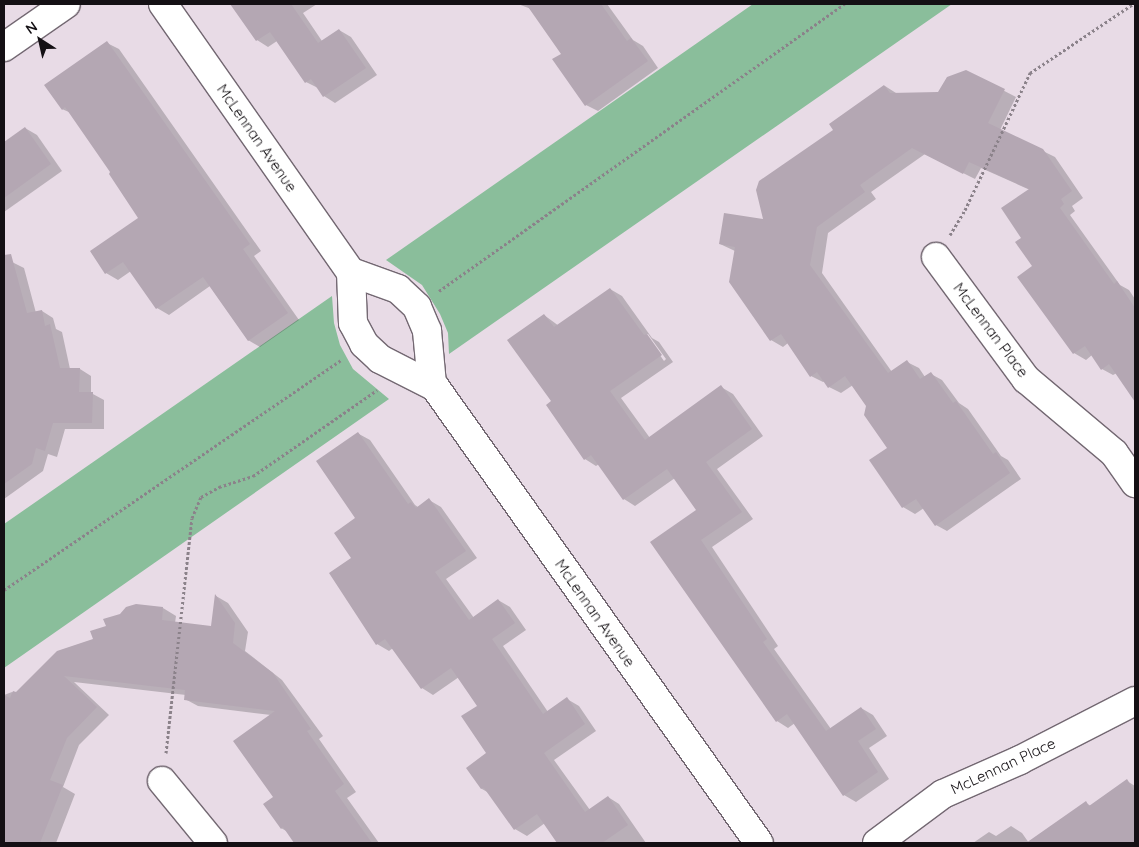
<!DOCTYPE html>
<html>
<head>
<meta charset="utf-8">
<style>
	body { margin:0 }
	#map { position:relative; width:1139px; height:847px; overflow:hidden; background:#e8dbe6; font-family:Quicksand,sans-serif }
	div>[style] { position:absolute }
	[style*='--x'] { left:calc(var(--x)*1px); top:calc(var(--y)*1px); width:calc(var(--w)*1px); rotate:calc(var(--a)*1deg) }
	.green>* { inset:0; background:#8abe9b }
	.shadow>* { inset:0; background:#0003 }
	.building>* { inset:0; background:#b4a7b3 }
	.path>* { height:3px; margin-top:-1.5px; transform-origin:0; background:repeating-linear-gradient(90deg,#8b828a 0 2.5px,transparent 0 5px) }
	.roads { filter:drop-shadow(1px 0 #736872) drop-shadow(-1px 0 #736872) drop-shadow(0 1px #736872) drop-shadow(0 -1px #736872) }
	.street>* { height:28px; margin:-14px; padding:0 14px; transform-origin:14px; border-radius:14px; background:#fff }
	span { translate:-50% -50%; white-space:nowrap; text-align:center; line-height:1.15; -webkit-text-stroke:4.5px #fff; paint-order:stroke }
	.street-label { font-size:15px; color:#141014 }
	.frame { position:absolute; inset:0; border:5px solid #141014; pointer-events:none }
	.north { position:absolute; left:15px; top:15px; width:50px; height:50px; -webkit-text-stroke:4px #fff; paint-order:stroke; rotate:325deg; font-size:14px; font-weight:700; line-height:20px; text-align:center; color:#141014 }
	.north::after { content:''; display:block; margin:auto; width:18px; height:22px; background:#141014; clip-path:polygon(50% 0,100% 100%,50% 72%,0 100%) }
</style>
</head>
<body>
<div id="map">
	<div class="green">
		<i style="clip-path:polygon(753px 4px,952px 4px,449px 354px,448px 333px,440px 314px,422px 285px,386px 260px)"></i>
		<i style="clip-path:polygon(332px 296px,334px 323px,340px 345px,353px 369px,389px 399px,4px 668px,4px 524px)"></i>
	</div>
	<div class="shadow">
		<i style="clip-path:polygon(232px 4px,317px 4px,303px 13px,322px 41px,339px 30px,351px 37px,377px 75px,335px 103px,324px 96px,318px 88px,306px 82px,277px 41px,268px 47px,257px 40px)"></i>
		<i style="clip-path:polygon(518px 4px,607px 4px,633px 40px,643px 46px,658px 68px,598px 111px,586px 105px,563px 54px,531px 9px)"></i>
		<i style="clip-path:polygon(107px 43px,119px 49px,261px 251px,254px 256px,299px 320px,260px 347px,248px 340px,210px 286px,169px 315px,157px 308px,131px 271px,118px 280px,106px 273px,91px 252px,140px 218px,112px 173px,71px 113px,62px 109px)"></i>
		<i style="clip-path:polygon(966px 71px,1016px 97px,1000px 130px,1055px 157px,1083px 198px,1072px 206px,1075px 211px,1070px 215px,1120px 285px,1129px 290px,1135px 299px,1135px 393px,1128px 389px,1117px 373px,1113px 375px,1102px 369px,1092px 355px,1086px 360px,1074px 353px,1023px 238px,1030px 190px,981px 168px,975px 179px,925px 154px,871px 192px,876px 199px,828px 233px,822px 273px,892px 372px,907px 362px,919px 368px,925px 377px,931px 374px,942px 380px,959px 403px,968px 409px,1001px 456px,1008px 460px,1021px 479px,947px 531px,936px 525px,924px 508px,915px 514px,903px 507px,889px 448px,867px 406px,853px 385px,841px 393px,829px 387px,825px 381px,823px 382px,811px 376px,788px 343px,783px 347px,771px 340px,735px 251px,720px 244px,765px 221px,834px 130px,885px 86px,896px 93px,939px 93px)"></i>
		<i style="clip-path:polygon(25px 128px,37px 135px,62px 171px,4px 212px,4px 143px)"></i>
		<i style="clip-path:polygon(12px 262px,24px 268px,36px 313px,42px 311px,53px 318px,56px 329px,62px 332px,70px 369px,80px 369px,91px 376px,91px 393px,104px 400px,104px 429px,65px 429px,57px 457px,48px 454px,43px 471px,4px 499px,4px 264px)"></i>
		<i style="clip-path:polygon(evenodd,610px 289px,622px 296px,652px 338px,659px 342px,673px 362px,621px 398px,650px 438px,721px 387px,733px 394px,763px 436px,717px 469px,753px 519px,712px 547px,778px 646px,774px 649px,831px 729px,861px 708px,873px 715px,887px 736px,869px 748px,889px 779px,856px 802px,844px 795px,795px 723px,788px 728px,777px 721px,651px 542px,698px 510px,675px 478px,635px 506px,624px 499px,599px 464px,596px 466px,585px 459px,552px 402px,544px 315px,559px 326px,610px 289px,648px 334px,666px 359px,664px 361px,646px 335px,648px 334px)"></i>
		<i style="clip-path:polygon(359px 434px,370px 440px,415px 505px,418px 507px,429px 500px,441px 507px,477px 558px,446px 579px,474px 618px,498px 600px,510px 607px,526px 630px,503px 646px,548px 712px,567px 699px,579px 706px,596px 731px,554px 760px,590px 810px,608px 797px,619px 804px,646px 843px,559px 843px,545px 823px,527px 836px,515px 829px,489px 793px,482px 789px,488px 754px,478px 706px,459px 677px,433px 695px,422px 688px,393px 648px,389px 651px,377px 644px,353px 558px)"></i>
		<i style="clip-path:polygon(216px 596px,228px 603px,248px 632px,245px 651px,282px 680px,323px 736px,319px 739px,356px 792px,347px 798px,379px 843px,296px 843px,288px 832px,281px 828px,275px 797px,271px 715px,198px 706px,185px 699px,186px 695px,74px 682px,109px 715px,79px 745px,63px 787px,75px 794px,56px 843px,35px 843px,4px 831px,4px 695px,12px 692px,17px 694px,94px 640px,163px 608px,176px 616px,175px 623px,212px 628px)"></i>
		<i style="clip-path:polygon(1127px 781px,1135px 786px,1135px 843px,973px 843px,989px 832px,996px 836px,1011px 826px,1022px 833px,1029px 843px,1086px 803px,1091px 806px)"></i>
	</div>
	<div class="building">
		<i style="clip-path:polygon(230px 4px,291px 4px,318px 43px,339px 29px,366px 68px,323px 97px,311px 79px,305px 83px,270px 32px,256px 41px)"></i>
		<i style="clip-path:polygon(526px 4px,601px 4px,627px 41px,631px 38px,648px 61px,585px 106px,552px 59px,561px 54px)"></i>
		<i style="clip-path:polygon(107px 41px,250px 244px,243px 249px,288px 313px,248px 341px,203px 277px,156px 309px,123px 262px,105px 274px,90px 251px,138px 218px,109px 174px,110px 172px,65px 107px,62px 110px,44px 85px)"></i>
		<i style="clip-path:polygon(966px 70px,1005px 89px,988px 123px,1043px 149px,1072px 191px,1061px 199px,1064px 204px,1060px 208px,1114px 284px,1117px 281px,1135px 308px,1135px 402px,1109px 364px,1101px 370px,1085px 346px,1073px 354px,1017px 277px,1032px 266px,1015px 242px,1021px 238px,1001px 208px,1029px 189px,969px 162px,963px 174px,912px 148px,860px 185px,865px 192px,817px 227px,810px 265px,888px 373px,907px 360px,920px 379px,931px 372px,953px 403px,956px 401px,993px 454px,996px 452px,1010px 473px,935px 526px,916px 499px,902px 508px,869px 460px,887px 448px,864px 415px,866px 406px,845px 376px,828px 388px,817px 372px,810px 377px,781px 334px,770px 341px,729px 282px,735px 247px,719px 244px,724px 213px,763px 219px,756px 190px,759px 181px,833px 130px,829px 124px,884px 85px,890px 93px,938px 92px,947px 77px)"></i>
		<i style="clip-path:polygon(25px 127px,51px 164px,4px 198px,4px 142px)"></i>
		<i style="clip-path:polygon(11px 254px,27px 313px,42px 310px,45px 326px,50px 324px,60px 368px,80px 368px,79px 392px,93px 392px,92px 423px,53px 423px,45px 451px,36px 448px,32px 464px,4px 484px,4px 255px)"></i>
		<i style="clip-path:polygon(610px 288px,644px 335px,647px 334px,662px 355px,610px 391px,645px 440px,721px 385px,752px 429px,706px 462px,742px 512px,701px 540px,767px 639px,763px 642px,826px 731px,861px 707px,876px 729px,858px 741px,878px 772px,843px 796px,787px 714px,776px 722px,650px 542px,696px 510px,667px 469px,623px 500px,591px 455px,584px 460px,546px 405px,551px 401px,507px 340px,544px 314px,554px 327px)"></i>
		<i style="clip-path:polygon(358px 432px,408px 504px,411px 502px,416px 508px,429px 498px,466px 551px,435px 572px,469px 620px,498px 599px,515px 623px,492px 639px,543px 714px,567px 697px,585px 724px,544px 753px,585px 812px,608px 796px,628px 825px,602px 843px,557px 843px,537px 814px,514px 830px,484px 788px,481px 789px,466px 768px,486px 753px,461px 716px,477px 706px,451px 668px,421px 689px,385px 639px,376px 645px,329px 573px,351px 558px,334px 533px,355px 518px,316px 461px)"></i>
		<i style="clip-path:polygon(215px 594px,235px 623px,233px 643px,273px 673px,311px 729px,307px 731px,344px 784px,335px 791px,372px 843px,294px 843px,283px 827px,281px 829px,263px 804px,273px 797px,233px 741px,275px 711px,184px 700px,185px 690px,64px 676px,97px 707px,67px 738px,50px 780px,63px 785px,40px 843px,4px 843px,4px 695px,10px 698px,13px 691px,16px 692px,57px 651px,93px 639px,90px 631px,106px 626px,103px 619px,120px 614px,126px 607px,136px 604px,163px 607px,162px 620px,211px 626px)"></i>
		<i style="clip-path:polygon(1127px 779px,1135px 792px,1135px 843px,1026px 843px,1086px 801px,1089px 806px)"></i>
	</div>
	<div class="path">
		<i style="--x:950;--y:235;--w:29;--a:-59"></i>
		<i style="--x:965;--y:210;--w:152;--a:-64.6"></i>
		<i style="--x:1030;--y:73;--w:124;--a:-33.8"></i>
		<i style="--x:439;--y:291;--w:497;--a:-35.3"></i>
		<i style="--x:4;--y:590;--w:409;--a:-34.3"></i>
		<i style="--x:166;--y:753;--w:236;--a:-83.7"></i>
		<i style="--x:192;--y:518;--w:23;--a:-67"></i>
		<i style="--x:201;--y:497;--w:21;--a:-29"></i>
		<i style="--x:219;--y:487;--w:36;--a:-18"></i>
		<i style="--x:253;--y:476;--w:151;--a:-34.7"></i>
	</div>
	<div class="roads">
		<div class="street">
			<i style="--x:163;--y:4;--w:327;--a:55"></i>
			<i style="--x:351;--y:272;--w:51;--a:87.8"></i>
			<i style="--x:353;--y:323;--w:24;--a:62"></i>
			<i style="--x:364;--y:344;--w:22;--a:43"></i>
			<i style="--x:380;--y:359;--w:62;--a:27"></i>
			<i style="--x:435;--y:387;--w:559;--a:54.61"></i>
			<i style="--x:4;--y:47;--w:75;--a:-34.7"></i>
			<i style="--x:936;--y:257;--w:152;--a:53.6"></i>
			<i style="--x:1026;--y:379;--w:115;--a:40.1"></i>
			<i style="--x:1114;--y:453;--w:37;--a:55"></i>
			<i style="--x:351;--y:272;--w:50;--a:19.9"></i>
			<i style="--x:398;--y:289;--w:26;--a:43"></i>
			<i style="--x:417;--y:307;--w:26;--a:67"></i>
			<i style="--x:427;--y:331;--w:53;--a:84.6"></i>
			<i style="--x:162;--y:781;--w:80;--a:50.6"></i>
			<i style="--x:877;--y:843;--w:82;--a:-36.6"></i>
			<i style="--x:943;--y:794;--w:84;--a:-23.8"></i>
			<i style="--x:1020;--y:760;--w:129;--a:-27.2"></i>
		</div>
	</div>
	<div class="street-label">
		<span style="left:257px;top:138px;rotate:55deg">McLennan Avenue</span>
		<span style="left:991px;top:330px;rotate:53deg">McLennan Place</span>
		<span style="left:595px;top:613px;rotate:55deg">McLennan Avenue</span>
		<span style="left:1003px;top:766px;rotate:-25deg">McLennan Place</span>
	</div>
	<div class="frame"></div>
	<div class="north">N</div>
</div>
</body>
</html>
